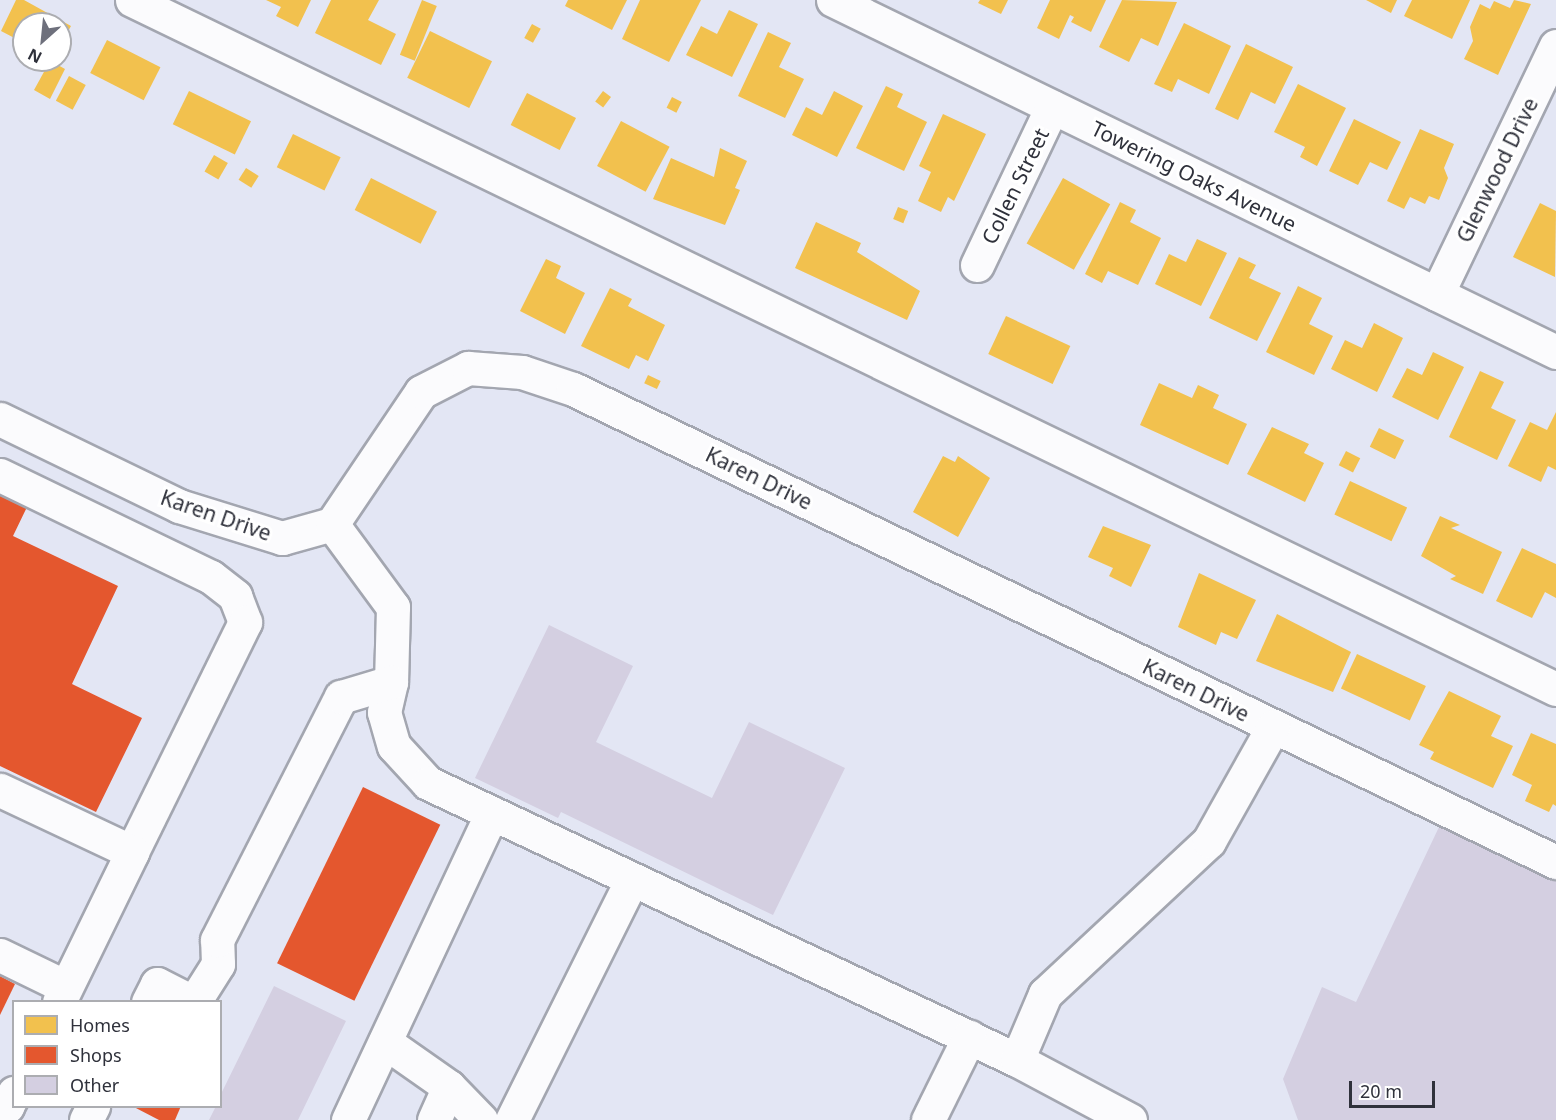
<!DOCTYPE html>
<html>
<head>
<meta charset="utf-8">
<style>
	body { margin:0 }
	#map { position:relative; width:1556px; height:1120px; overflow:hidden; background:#e3e6f4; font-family:"Noto Sans",sans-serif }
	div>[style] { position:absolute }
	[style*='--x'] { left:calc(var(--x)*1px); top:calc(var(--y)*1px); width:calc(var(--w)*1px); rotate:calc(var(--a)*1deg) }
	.homes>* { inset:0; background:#f2c14e; transform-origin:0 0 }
	.shops>* { inset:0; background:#e4572e; transform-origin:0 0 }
	.building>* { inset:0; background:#d4cfe1 }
	.roads { filter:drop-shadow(2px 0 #a3a6b0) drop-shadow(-2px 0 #a3a6b0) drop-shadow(0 2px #a3a6b0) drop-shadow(0 -2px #a3a6b0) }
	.minor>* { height:33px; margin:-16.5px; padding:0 16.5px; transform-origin:16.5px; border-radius:16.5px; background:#fbfbfd }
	span { translate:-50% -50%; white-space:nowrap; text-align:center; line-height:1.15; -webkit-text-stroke:6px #fff; paint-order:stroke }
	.street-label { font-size:21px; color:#2f313b }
	.legend { position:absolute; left:12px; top:1000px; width:210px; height:108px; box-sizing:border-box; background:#fff; border:2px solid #acadb1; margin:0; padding:8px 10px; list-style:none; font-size:18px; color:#2f313b }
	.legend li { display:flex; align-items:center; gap:12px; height:30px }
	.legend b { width:30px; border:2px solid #acadb1 }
	.north { position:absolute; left:12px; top:12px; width:60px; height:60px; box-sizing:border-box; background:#fff; border:2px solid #acadb1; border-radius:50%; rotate:207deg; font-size:16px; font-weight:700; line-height:24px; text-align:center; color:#2f313b }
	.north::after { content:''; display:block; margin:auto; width:21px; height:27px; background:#6e707c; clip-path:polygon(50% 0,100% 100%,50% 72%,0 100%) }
	.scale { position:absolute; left:1349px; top:1081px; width:86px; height:27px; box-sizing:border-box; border:3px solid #2f313b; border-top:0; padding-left:8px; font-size:18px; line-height:21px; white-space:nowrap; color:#2f313b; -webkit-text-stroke:4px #fff; paint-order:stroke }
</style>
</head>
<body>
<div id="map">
	<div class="homes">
		<i style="clip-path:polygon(16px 0,24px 0,71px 26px,60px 46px,60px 24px,24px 24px,24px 43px,1px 31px)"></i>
		<i style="clip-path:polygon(266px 0,311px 0,298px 27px,276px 16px,281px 7px)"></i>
		<i style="clip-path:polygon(331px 0,379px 0,368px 20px,396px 34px,381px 65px,315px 33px)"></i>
		<i style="left:422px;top:0;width:16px;height:59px;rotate:22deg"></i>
		<i style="clip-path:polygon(568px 0,627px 0,612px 30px,565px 6px)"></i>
		<i style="clip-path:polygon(640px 0,701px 0,669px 62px,622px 39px)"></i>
		<i style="clip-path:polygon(980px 0,1008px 0,1001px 14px,978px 3px)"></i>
		<i style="clip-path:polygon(1050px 0,1106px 0,1091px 32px,1071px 22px,1074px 17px,1070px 15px,1059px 39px,1037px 28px)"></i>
		<i style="clip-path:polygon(1122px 0,1177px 2px,1158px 46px,1141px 38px,1129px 62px,1099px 47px)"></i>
		<i style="clip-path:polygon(1366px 0,1397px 0,1391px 13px)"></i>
		<i style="clip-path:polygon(1412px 0,1470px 0,1452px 39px,1404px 16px)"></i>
		<i style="clip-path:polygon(1514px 0,1531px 4px,1498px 75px,1464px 59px,1473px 41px,1470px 27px,1480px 4px,1490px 9px,1494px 1px,1510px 8px)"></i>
		<i style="clip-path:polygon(729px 10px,758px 24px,732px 77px,686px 55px,701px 26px,717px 34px)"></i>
		<i style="clip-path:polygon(1184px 23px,1231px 46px,1209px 94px,1178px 79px,1172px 92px,1154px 84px)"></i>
		<i style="left:532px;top:24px;width:10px;height:16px;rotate:29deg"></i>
		<i style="left:430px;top:31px;width:69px;height:52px;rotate:26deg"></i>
		<i style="clip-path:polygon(768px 32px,791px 43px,779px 67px,804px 79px,785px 118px,738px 96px)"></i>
		<i style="left:107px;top:40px;width:60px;height:37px;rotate:27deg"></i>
		<i style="clip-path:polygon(1246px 44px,1293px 67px,1275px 104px,1251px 92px,1238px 120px,1215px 109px)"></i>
		<i style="clip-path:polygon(33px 60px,49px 60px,65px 69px,50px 99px,34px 90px,45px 70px,32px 63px)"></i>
		<i style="left:69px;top:76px;width:19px;height:28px;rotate:28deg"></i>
		<i style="clip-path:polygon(1298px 84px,1346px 108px,1317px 166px,1300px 157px,1305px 147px,1274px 132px)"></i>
		<i style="clip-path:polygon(886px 86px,903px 94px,897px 107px,927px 122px,904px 171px,856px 148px)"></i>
		<i style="left:189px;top:91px;width:69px;height:37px;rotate:26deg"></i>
		<i style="left:603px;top:91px;width:10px;height:13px;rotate:37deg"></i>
		<i style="clip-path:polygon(834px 91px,863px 106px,837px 157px,792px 135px,806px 107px,822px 115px)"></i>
		<i style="left:527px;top:93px;width:55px;height:36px;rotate:27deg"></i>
		<i style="left:672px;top:97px;width:11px;height:12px;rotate:27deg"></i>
		<i style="clip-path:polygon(943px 114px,986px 134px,954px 201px,948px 197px,941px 212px,918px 201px,931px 172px,919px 166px)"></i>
		<i style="clip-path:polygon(1354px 119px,1401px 142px,1387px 170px,1370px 162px,1358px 185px,1329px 171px)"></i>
		<i style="left:621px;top:121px;width:55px;height:51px;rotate:28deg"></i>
		<i style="clip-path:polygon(1420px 129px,1454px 144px,1444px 168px,1448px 178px,1439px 200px,1429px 196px,1425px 204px,1410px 197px,1404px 209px,1387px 201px)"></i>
		<i style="left:293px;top:134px;width:53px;height:37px;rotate:26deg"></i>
		<i style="clip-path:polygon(720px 148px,747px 161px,735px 188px,740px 190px,725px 225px,653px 199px,671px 158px,714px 177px)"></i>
		<i style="left:214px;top:155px;width:16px;height:19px;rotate:30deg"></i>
		<i style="left:246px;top:168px;width:15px;height:14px;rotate:32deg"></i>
		<i style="left:371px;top:178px;width:74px;height:36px;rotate:27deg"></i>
		<i style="left:1063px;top:178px;width:54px;height:75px;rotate:29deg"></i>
		<i style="clip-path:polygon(1120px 202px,1136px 210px,1130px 222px,1161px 238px,1138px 285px,1108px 271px,1102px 283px,1085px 274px)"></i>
		<i style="clip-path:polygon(1540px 203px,1556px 211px,1555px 277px,1513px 257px)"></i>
		<i style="left:898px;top:207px;width:11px;height:13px;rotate:22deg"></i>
		<i style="clip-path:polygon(816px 222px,861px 243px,857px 252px,920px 291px,907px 320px,795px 268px)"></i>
		<i style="clip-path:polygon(1197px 239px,1227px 253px,1201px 306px,1155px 284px,1169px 254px,1186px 262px)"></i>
		<i style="clip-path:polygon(1239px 257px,1256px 265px,1249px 278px,1281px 293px,1257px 341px,1209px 318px)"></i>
		<i style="clip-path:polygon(546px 259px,561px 266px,556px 278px,585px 293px,565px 334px,520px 311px)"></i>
		<i style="clip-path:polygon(1298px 286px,1322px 298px,1309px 324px,1333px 336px,1314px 375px,1266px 352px)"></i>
		<i style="clip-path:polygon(610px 288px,632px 299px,628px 306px,665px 325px,648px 361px,636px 355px,629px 369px,581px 346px)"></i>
		<i style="left:1006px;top:316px;width:71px;height:42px;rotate:25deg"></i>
		<i style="clip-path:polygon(1374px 323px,1403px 338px,1377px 392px,1331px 369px,1345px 340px,1362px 348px)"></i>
		<i style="clip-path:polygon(1433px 352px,1464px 367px,1438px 420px,1392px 397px,1407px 368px,1422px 375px)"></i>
		<i style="clip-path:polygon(1480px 371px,1504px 382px,1491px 408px,1516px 420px,1497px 460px,1449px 437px)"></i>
		<i style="left:648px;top:375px;width:14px;height:9px;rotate:25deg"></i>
		<i style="clip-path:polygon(1159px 383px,1192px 398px,1198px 385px,1219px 395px,1213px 408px,1247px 424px,1228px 465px,1140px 425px)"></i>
		<i style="clip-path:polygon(1556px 412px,1556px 470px,1548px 466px,1541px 482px,1508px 466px,1530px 422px,1547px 430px)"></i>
		<i style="clip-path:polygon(1272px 427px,1309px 444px,1304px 453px,1324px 463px,1305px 502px,1247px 474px)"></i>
		<i style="left:1379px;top:428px;width:28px;height:21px;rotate:26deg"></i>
		<i style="left:1346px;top:451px;width:16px;height:16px;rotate:27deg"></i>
		<i style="clip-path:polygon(943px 456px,955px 462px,958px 456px,990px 478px,958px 537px,913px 512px)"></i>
		<i style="left:1350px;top:481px;width:63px;height:37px;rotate:25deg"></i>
		<i style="clip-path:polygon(1440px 516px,1460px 525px,1451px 528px,1502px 552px,1483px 594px,1450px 579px,1456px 576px,1421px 556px)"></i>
		<i style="clip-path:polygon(1103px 526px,1151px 545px,1131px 587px,1109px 576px,1113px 568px,1088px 557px)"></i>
		<i style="clip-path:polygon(1522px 548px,1556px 564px,1556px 598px,1545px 592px,1532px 618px,1496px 601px)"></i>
		<i style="clip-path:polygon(1199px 573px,1256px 600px,1237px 639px,1221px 632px,1216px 645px,1178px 627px)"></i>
		<i style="clip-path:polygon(1277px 614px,1351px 652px,1333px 692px,1256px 661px)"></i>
		<i style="left:1357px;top:654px;width:76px;height:38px;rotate:25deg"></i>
		<i style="clip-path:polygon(1449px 691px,1501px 716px,1491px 736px,1513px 746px,1493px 788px,1430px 759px,1434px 752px,1419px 745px)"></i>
		<i style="clip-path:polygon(1531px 733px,1556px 744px,1556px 806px,1553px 804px,1549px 812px,1525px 801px,1532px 785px,1512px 775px)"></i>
	</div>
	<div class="shops">
		<i style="clip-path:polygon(0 481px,44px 502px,39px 513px,27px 507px,13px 536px,118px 586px,72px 684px,142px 718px,96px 812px,0 766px)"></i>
		<i style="left:363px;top:787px;width:86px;height:196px;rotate:26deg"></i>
		<i style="clip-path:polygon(0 976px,15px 984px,0 1015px)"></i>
		<i style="clip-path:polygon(132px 1106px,181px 1106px,175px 1120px,159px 1120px)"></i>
	</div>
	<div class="building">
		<i style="clip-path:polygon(549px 625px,633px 666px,596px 742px,712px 798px,749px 722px,845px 768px,773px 915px,561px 812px,558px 818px,475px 778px)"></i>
		<i style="clip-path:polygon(1439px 827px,1556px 880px,1556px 1120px,1298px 1120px,1283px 1079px,1322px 987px,1356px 1002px)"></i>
		<i style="clip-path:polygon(274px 986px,346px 1021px,298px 1120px,209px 1120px,216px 1106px,220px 1106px,220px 1096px)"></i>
	</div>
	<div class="roads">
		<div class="minor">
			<i style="--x:132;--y:0;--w:1582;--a:25.82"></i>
			<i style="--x:833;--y:0;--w:804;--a:25.96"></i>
			<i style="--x:977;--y:265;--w:175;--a:-64.6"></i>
			<i style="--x:1437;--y:294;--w:275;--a:-64.4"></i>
			<i style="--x:0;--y:419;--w:199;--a:25.9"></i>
			<i style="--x:179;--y:506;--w:108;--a:17.3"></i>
			<i style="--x:282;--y:538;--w:52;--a:-15.6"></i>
			<i style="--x:332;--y:524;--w:159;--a:-56"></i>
			<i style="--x:421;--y:392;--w:53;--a:-27.1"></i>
			<i style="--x:468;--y:368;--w:54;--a:4.2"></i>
			<i style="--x:522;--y:372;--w:54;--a:18.4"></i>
			<i style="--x:573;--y:389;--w:1091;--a:25.7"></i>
			<i style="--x:0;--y:475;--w:234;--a:25.8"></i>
			<i style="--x:211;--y:577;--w:31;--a:38"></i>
			<i style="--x:235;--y:596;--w:28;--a:69"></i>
			<i style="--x:245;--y:622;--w:256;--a:116.2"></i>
			<i style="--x:132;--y:852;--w:146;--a:-154.8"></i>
			<i style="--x:332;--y:524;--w:103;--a:53.7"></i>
			<i style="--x:393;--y:607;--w:75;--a:91.5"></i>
			<i style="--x:391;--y:682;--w:31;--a:103"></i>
			<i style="--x:384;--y:712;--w:35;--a:74"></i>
			<i style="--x:394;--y:746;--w:50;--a:47.4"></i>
			<i style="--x:428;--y:783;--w:651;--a:25.19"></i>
			<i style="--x:1017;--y:1060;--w:128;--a:28"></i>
			<i style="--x:0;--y:955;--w:73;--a:25.9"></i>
			<i style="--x:59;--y:1002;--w:167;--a:-64"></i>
			<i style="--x:148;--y:1002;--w:20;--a:-63"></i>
			<i style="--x:157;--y:984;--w:39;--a:27"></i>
			<i style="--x:194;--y:1002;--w:45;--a:-57.7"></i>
			<i style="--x:218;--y:964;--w:24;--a:-92"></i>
			<i style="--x:217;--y:940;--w:273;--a:-63"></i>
			<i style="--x:341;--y:697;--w:52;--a:-16.7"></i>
			<i style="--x:385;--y:1042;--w:78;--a:35.1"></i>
			<i style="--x:449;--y:1087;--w:46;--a:45.9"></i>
			<i style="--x:1017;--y:1060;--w:72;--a:-67"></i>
			<i style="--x:1045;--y:994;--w:224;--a:-43"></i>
			<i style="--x:1209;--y:841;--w:131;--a:-60.7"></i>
			<i style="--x:0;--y:1103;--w:8;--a:23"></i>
			<i style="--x:7;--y:1106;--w:15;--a:-62"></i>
			<i style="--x:86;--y:1120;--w:16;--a:-63"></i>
			<i style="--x:348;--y:1120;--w:339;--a:-64.9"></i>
			<i style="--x:434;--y:1120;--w:36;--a:-66"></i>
			<i style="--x:512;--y:1120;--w:269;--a:-63.5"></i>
			<i style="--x:928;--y:1120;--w:93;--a:-63.7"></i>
		</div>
	</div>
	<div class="street-label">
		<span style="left:1497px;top:170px;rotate:-64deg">Glenwood Drive</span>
		<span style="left:1194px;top:176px;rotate:26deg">Towering Oaks Avenue</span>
		<span style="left:1015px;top:186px;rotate:-64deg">Collen Street</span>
		<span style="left:759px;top:478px;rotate:26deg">Karen Drive</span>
		<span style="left:216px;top:515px;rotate:19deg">Karen Drive</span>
		<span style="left:1196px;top:690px;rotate:26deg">Karen Drive</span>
	</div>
	<ul class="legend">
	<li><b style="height:16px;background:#f2c14e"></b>Homes</li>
	<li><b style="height:16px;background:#e4572e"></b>Shops</li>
	<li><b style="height:16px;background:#d4cfe1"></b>Other</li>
	</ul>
	<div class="north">N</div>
	<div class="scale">20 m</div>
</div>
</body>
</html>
